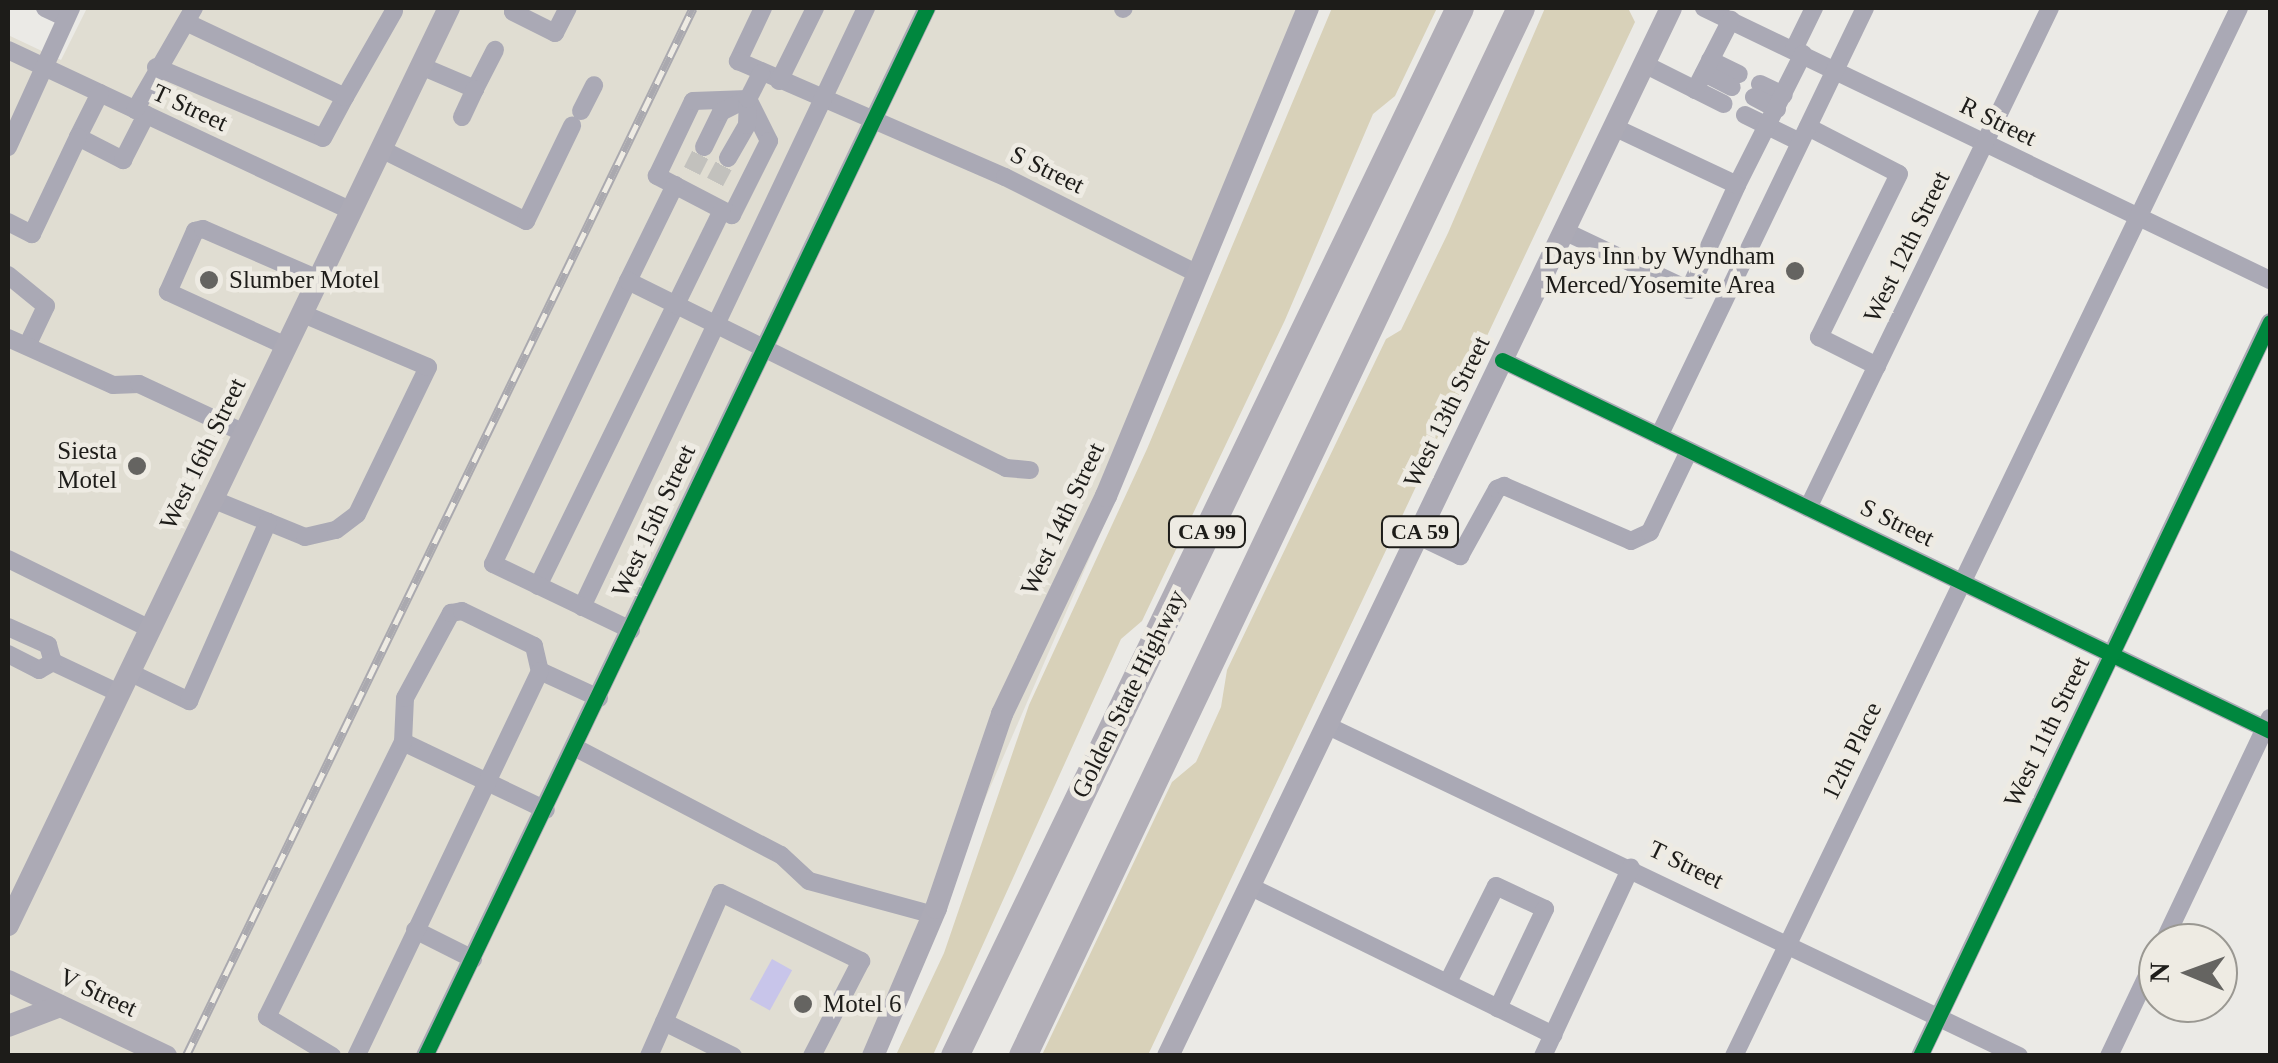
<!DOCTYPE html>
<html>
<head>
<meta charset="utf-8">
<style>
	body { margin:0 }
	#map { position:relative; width:2278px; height:1063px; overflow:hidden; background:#ebeae6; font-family:"Times New Roman",serif }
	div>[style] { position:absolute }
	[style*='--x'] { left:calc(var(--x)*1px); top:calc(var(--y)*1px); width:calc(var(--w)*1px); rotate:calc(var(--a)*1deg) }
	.built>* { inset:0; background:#e0ddd2 }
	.green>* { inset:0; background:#d8d1b9 }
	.water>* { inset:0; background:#c8c5ea; transform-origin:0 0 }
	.minor-tunnel>* { height:18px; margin-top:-9px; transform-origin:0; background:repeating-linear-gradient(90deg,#c2c1bd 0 18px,transparent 0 27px) }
	.minor>* { height:18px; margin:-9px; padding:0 9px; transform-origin:9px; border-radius:9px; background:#aaa9b5 }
	.major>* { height:22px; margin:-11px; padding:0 11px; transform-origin:11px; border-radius:11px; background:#acaab5 }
	.highway>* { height:28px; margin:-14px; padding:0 14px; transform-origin:14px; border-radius:14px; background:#b1aeb7 }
	.rail>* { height:9px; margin-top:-4.5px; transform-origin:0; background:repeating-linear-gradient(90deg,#eeebe3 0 15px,#aaa9af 0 30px); box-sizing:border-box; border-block:2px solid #aaa9af }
	.cycleway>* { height:15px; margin:-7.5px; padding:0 7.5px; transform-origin:7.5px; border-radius:7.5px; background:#00873e }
	.dots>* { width:28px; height:28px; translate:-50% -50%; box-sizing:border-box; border:5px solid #eeebe3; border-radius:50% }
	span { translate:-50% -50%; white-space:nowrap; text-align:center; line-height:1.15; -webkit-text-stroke:9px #eeebe3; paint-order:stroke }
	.shield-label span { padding:2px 8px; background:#eeebe3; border:2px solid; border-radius:8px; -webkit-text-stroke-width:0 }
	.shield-label { font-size:22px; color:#1d1c19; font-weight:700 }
	.street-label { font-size:25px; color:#1d1c19 }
	.poi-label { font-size:25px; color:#1d1c19 }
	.right { translate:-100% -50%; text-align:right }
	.left { translate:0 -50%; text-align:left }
	.frame { position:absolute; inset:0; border:10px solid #1d1c19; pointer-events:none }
	.north { position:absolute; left:2138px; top:923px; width:100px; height:100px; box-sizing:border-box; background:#eeebe3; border:2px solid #9a9892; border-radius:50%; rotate:271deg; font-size:28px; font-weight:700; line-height:40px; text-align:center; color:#1d1c19 }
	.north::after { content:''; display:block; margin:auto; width:35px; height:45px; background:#656461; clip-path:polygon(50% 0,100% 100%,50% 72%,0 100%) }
</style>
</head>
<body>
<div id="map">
	<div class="built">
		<i style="clip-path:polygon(87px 8px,1309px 8px,1107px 518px,874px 1055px,8px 1055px,8px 35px,61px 60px)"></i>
	</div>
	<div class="green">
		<i style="clip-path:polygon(1332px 8px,1437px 8px,1395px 96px,1373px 114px,1285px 320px,1142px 621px,1121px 639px,933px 1055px,896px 1055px,944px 953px,1029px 705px,1147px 449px)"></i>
		<i style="clip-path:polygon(1545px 8px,1628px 8px,1635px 22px,1148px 1055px,1042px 1055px,1172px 782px,1196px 762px,1221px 707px,1227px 670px,1386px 339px,1401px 330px,1448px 233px)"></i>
	</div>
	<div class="water">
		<i style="left:772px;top:959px;width:23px;height:46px;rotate:29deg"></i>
	</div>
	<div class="minor-tunnel">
		<i style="--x:692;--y:171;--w:27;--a:-63"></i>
		<i style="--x:715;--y:182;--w:27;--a:-62"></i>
	</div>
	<div class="minor">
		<i style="--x:45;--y:8;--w:23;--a:25"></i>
		<i style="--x:515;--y:8;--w:4;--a:117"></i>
		<i style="--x:513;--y:12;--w:47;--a:26.6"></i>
		<i style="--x:555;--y:33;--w:28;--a:-63"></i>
		<i style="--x:763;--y:8;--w:59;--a:115.3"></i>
		<i style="--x:738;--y:61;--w:291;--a:23.5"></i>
		<i style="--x:1005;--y:177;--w:216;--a:26.7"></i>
		<i style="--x:1704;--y:8;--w:628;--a:25.67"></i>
		<i style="--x:1123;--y:9;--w:1;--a:-45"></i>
		<i style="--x:1794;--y:49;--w:46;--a:-64"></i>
		<i style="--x:8;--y:50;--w:379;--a:25.1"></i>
		<i style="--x:1710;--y:60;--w:32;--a:26"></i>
		<i style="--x:1644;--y:64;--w:89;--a:26.6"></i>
		<i style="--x:421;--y:66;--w:59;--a:23.1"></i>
		<i style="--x:475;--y:89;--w:44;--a:-62.9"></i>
		<i style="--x:156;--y:67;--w:181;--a:23"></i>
		<i style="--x:323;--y:138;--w:47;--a:-61.8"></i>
		<i style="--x:345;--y:97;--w:174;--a:-154.8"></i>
		<i style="--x:1704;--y:73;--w:31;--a:27"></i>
		<i style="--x:779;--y:81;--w:81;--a:-63.7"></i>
		<i style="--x:1760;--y:84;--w:26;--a:25"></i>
		<i style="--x:1695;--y:90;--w:79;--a:-62.8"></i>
		<i style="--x:100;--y:93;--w:49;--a:116.6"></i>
		<i style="--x:78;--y:137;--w:51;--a:27.1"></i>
		<i style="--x:123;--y:160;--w:51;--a:-62.9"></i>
		<i style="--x:345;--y:97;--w:99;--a:-60.3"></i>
		<i style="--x:1754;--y:97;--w:26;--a:28"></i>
		<i style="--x:748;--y:99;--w:47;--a:63.4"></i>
		<i style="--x:769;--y:141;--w:83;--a:116.6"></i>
		<i style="--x:732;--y:215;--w:85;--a:-152.5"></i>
		<i style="--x:657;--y:176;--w:83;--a:-64.4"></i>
		<i style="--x:693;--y:101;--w:55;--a:-2.1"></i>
		<i style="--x:135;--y:110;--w:118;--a:-60"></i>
		<i style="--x:581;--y:111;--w:29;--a:-63"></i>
		<i style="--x:1745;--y:115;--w:61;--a:26.1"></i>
		<i style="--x:462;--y:117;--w:31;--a:-65"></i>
		<i style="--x:1808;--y:127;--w:102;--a:27.3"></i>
		<i style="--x:1899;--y:174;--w:182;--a:116.1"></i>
		<i style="--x:1819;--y:337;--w:65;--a:26.6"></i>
		<i style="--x:8;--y:147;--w:153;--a:-65.6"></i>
		<i style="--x:704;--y:147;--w:39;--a:-64"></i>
		<i style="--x:721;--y:112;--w:25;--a:-27"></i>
		<i style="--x:381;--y:149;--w:162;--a:26.4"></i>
		<i style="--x:526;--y:221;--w:106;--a:-64.2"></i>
		<i style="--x:728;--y:158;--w:38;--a:-60"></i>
		<i style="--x:747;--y:125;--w:26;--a:-88"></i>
		<i style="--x:748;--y:99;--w:29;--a:-63"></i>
		<i style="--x:1737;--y:185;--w:147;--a:-63.3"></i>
		<i style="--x:8;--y:222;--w:27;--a:27"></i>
		<i style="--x:32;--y:234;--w:107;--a:-64.6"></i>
		<i style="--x:1564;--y:231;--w:138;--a:25.3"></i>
		<i style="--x:1689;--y:290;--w:115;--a:-65.4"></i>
		<i style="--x:1737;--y:185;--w:136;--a:-154.8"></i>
		<i style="--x:8;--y:275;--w:49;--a:39.2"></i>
		<i style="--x:46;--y:306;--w:44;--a:115.4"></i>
		<i style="--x:628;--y:281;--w:107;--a:-63.9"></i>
		<i style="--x:8;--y:338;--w:115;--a:24.1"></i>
		<i style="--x:113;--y:385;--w:26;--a:-2"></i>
		<i style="--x:139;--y:384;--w:116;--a:25"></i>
		<i style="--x:286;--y:346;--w:130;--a:-155.4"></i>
		<i style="--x:168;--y:292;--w:67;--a:-66.1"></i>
		<i style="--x:195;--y:231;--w:8;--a:-14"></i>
		<i style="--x:203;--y:229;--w:125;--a:23.5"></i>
		<i style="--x:1502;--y:360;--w:853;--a:25.78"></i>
		<i style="--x:1659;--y:436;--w:475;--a:-64.3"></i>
		<i style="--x:212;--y:499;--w:100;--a:22.2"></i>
		<i style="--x:305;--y:537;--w:32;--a:-13"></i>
		<i style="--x:336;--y:530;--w:26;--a:-37"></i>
		<i style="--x:357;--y:514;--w:163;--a:-64.2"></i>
		<i style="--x:428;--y:367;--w:138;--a:-157"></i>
		<i style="--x:1808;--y:508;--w:555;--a:-64.17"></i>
		<i style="--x:1418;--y:536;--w:47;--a:25.5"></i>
		<i style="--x:1460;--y:556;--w:77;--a:-61.1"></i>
		<i style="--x:1497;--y:489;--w:8;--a:-23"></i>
		<i style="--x:1504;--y:486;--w:138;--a:23.4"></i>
		<i style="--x:1631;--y:541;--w:21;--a:-25"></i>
		<i style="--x:1650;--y:532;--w:90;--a:-64.3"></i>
		<i style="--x:8;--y:559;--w:158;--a:26.2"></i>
		<i style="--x:538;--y:586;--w:418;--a:-63.9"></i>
		<i style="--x:582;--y:607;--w:663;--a:-64.63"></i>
		<i style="--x:8;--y:627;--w:44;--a:24.2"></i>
		<i style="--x:48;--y:645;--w:18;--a:74"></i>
		<i style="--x:53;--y:662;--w:73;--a:25.2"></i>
		<i style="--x:631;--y:630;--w:153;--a:-154.4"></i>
		<i style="--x:493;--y:564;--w:314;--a:-64.5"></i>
		<i style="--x:628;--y:281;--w:422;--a:26.3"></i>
		<i style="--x:1006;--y:468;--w:24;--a:5"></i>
		<i style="--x:8;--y:654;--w:35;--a:27"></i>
		<i style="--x:39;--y:670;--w:16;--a:-30"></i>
		<i style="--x:540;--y:671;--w:65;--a:24.6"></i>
		<i style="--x:129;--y:672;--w:67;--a:25.8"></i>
		<i style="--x:189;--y:701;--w:196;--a:-66.2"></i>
		<i style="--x:1328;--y:726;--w:766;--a:25.53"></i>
		<i style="--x:403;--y:742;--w:158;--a:25.4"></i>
		<i style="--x:576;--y:748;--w:231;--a:27.6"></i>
		<i style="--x:781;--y:855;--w:38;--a:43"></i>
		<i style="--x:809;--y:881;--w:130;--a:15.2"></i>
		<i style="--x:1249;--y:886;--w:339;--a:26.1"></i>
		<i style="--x:415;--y:930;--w:65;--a:26.6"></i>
		<i style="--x:2163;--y:943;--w:249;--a:-64.6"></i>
		<i style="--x:1448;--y:982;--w:107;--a:-63.4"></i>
		<i style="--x:1496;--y:886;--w:54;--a:25.1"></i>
		<i style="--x:1545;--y:909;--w:110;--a:115.4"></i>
		<i style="--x:664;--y:1022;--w:77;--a:26.2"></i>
		<i style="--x:332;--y:1056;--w:76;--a:-149"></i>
		<i style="--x:267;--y:1017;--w:307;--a:-63.7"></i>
		<i style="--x:403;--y:742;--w:44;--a:-87.4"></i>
		<i style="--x:405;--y:698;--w:97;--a:-61.6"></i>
		<i style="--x:451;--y:613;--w:11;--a:-10"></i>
		<i style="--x:462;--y:611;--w:80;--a:25.9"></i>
		<i style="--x:534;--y:646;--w:26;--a:77"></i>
		<i style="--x:540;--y:671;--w:427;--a:115.5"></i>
		<i style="--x:425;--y:1056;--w:1162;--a:-64.41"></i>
		<i style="--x:649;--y:1056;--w:178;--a:-66.2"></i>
		<i style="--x:721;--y:893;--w:156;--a:25.9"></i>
		<i style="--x:861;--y:961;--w:107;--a:117.3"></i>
		<i style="--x:1543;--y:1056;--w:208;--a:-65"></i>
		<i style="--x:1734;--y:1056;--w:1163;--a:-64.27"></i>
		<i style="--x:1920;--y:1056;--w:813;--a:-64.51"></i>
		<i style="--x:2109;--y:1056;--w:114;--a:-64.6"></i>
	</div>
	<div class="major">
		<i style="--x:8;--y:925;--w:1018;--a:-64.32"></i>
		<i style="--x:8;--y:981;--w:175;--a:25.4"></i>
		<i style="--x:8;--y:1026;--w:56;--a:-21"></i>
		<i style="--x:873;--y:1056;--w:161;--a:-66.9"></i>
		<i style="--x:936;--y:908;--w:205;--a:-71.2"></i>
		<i style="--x:1002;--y:714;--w:242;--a:-64.5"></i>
		<i style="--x:1106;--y:496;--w:528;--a:-67.51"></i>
		<i style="--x:1168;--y:1056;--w:1162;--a:-64.36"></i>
	</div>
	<div class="highway">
		<i style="--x:955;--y:1056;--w:1163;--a:-64.27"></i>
		<i style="--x:1023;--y:1056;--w:1160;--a:-64.58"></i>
	</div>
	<div class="rail">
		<i style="--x:186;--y:1056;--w:1164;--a:-64.18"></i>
	</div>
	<div class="cycleway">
		<i style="--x:1502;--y:360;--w:853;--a:25.78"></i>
		<i style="--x:425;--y:1056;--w:1162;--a:-64.41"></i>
		<i style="--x:1920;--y:1056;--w:813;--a:-64.51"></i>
	</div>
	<div class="dots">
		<i style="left:1795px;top:271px;background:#656461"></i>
		<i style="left:209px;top:280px;background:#656461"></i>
		<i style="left:137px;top:466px;background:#656461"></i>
		<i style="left:803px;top:1004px;background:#656461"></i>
	</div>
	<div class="shield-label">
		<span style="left:1207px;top:532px">CA 99</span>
		<span style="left:1420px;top:532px">CA 59</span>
	</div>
	<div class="street-label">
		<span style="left:190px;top:108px;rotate:25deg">T Street</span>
		<span style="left:1998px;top:122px;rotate:26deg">R Street</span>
		<span style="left:1047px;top:170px;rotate:26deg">S Street</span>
		<span style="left:1907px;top:247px;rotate:-64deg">West 12th Street</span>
		<span style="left:1447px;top:412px;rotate:-64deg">West 13th Street</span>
		<span style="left:203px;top:454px;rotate:-64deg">West 16th Street</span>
		<span style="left:1063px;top:519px;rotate:-65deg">West 14th Street</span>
		<span style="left:654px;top:521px;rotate:-65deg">West 15th Street</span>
		<span style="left:1897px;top:523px;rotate:26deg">S Street</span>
		<span style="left:1129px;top:694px;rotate:-64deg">Golden State Highway</span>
		<span style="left:2047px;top:732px;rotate:-64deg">West 11th Street</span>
		<span style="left:1852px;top:751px;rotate:-64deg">12th Place</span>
		<span style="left:1686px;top:865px;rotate:26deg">T Street</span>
		<span style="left:98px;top:993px;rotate:25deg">V Street</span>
	</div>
	<div class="poi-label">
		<span class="right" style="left:1775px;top:271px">Days Inn by Wyndham<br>Merced/Yosemite Area</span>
		<span class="left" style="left:229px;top:280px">Slumber Motel</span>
		<span class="right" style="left:117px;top:466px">Siesta<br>Motel</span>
		<span class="left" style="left:823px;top:1004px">Motel 6</span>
	</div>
	<div class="frame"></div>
	<div class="north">N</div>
</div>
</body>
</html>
